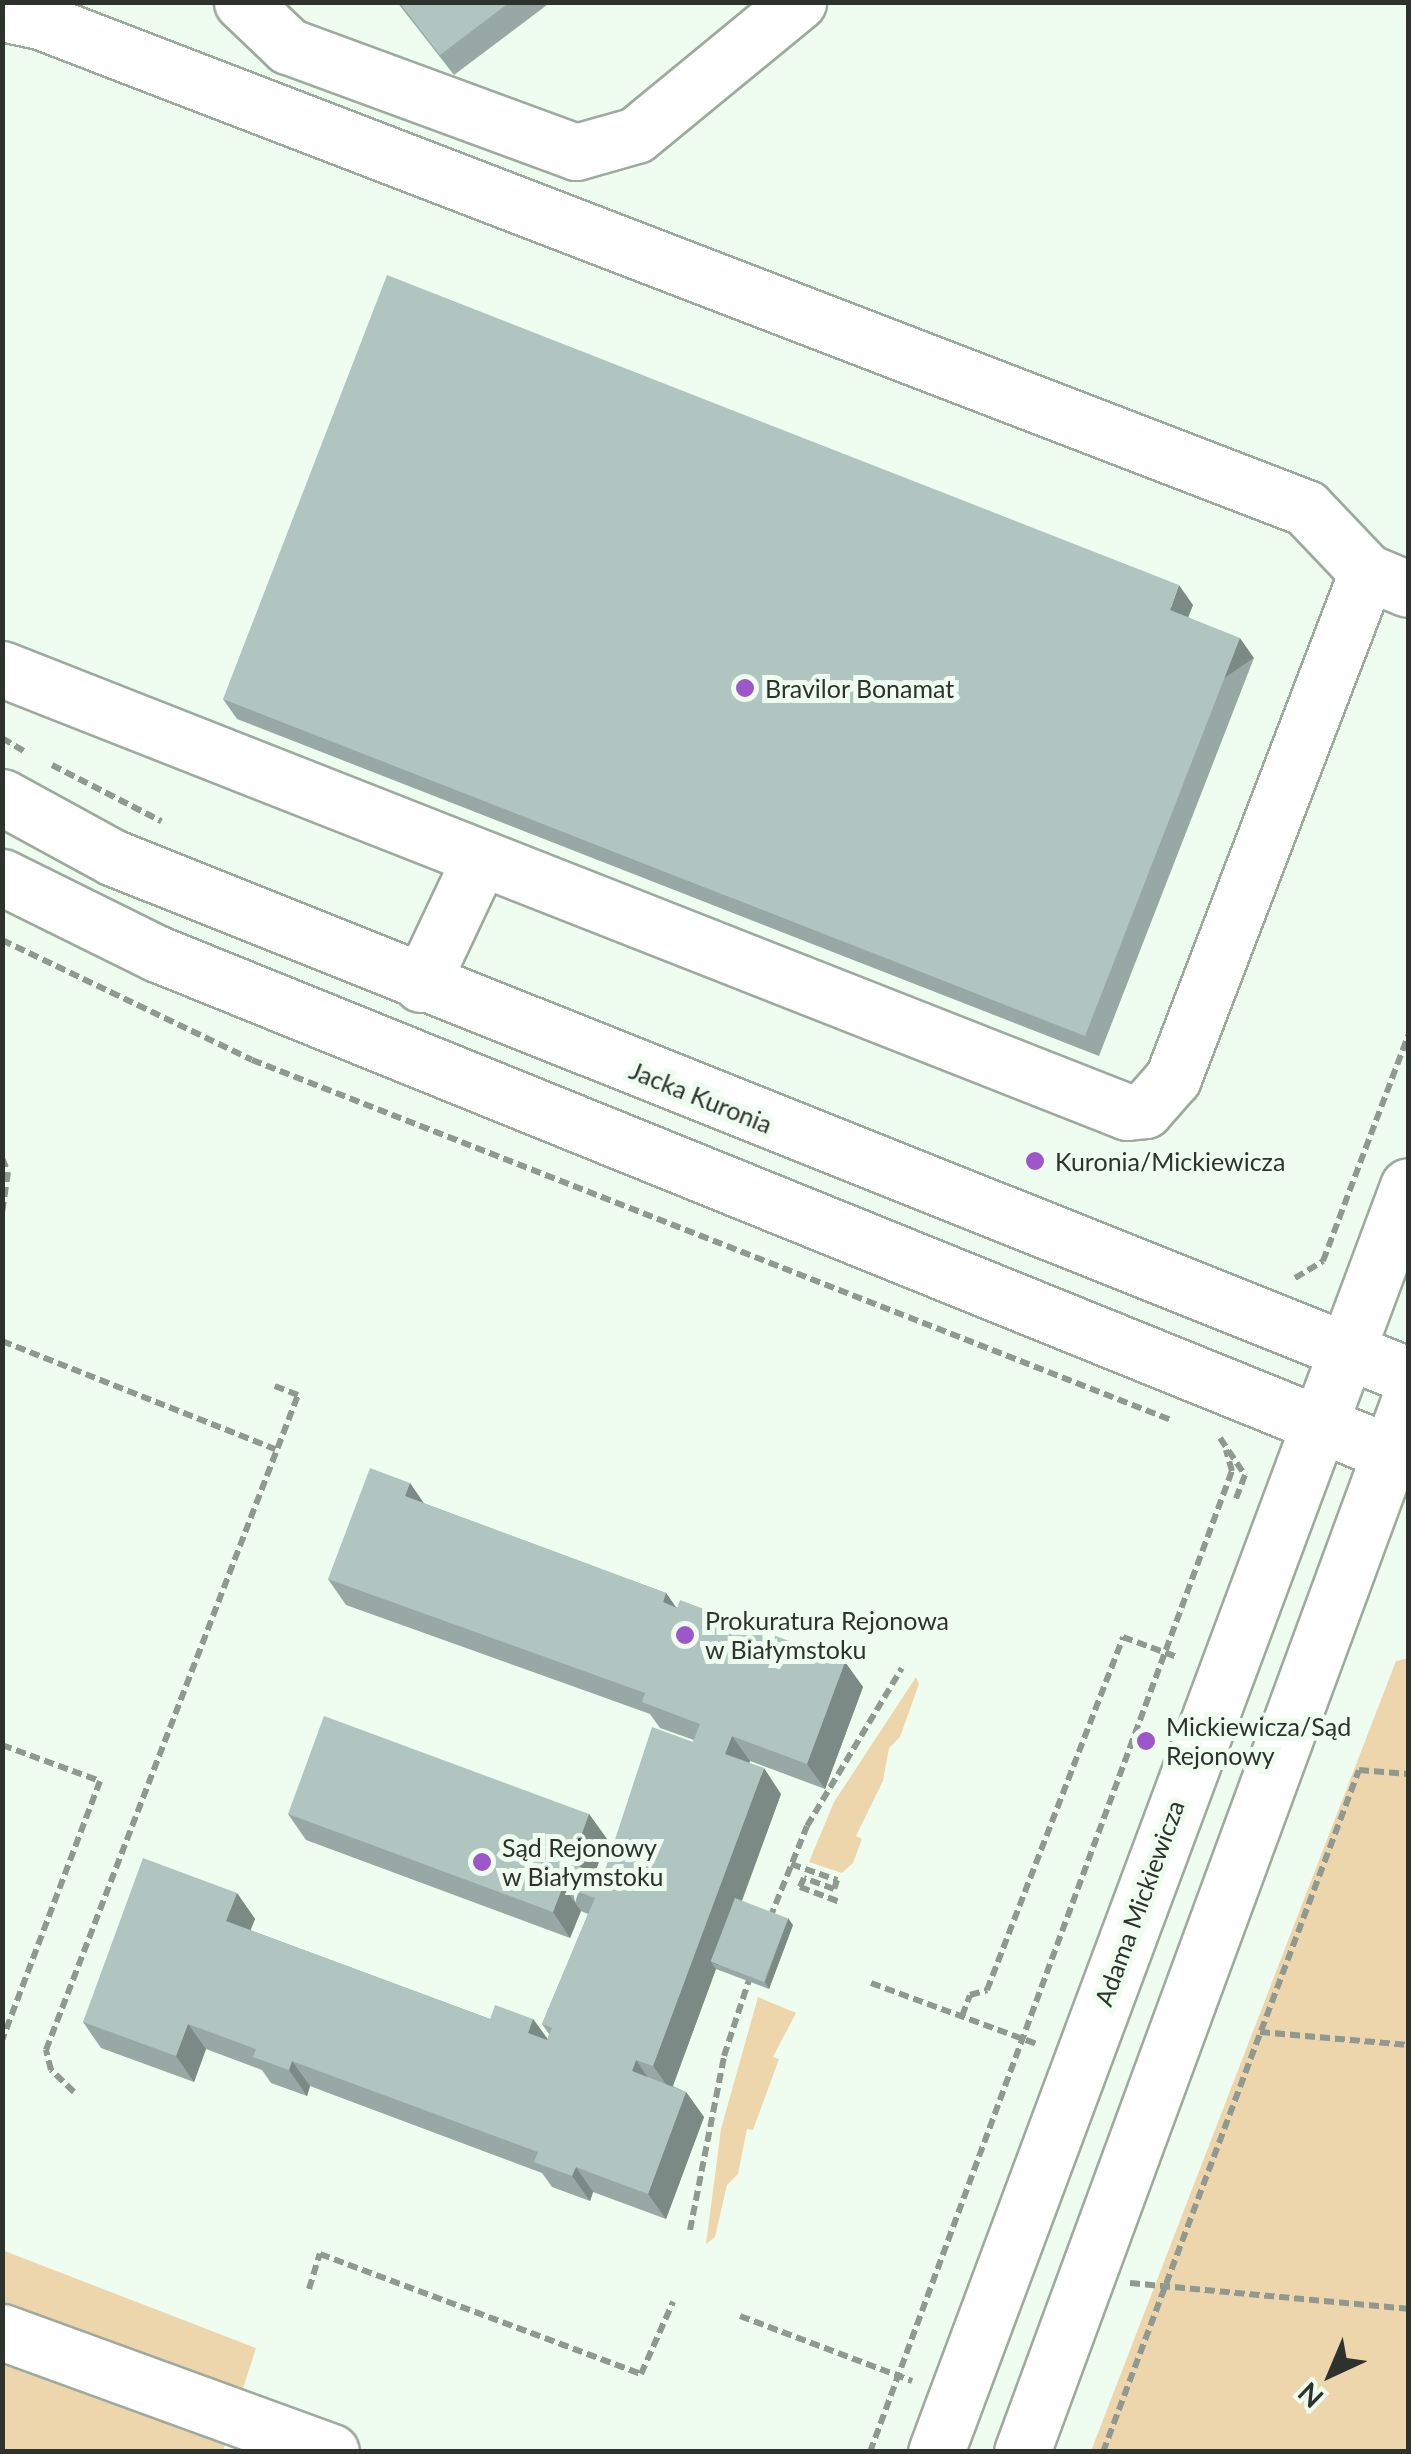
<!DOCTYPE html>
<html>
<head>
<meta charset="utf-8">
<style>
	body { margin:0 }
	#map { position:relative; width:1411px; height:2454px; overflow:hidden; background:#effdf0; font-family:Lato,sans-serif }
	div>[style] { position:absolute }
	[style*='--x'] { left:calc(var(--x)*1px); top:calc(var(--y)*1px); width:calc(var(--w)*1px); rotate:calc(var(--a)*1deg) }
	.green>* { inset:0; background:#eed6ac }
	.path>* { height:6px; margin-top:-3px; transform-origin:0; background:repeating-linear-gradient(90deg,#909990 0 10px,transparent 0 15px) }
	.roads { filter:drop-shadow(2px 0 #9daa9e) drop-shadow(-2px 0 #9daa9e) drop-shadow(0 2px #9daa9e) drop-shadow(0 -2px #9daa9e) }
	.minor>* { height:55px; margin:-27.5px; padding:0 27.5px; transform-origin:27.5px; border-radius:27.5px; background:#fff }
	.major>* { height:55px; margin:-27.5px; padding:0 27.5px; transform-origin:27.5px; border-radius:27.5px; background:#fff }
	.wall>* { inset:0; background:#98a9a5 }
	.shaded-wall>* { inset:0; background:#7c8a86; transform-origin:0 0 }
	.building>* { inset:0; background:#b1c5c0; transform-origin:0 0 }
	.dots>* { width:28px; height:28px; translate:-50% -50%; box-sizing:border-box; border:5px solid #effdf0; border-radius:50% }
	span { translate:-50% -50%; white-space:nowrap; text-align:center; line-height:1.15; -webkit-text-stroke:10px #effdf0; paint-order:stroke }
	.poi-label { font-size:25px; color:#2d322d }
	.left { translate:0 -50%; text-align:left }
	.street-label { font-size:25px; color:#2d322d }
	.frame { position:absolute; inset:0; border:5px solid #2d322d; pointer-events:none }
	.north { position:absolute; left:1281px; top:2324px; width:100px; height:100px; -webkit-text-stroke:8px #effdf0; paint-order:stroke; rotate:224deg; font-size:28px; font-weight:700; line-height:40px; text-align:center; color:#2d322d }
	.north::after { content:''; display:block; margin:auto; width:35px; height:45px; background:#2d322d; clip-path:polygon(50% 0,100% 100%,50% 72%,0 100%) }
</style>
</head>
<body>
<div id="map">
	<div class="green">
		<i style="clip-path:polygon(1408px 1658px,1408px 2451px,1091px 2451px,1396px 1661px)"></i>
		<i style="clip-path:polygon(916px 1677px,919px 1684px,900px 1737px,889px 1748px,883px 1781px,856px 1836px,862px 1839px,853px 1863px,842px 1873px,809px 1862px,834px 1802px)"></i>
		<i style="clip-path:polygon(758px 1997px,796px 2013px,773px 2057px,779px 2059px,753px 2130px,747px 2129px,738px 2174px,727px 2185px,715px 2237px,706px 2244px,721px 2129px)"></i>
		<i style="clip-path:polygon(2px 2250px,256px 2348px,223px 2451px,3px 2451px)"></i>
	</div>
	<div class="path">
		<i style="--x:2;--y:738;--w:29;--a:31"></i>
		<i style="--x:52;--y:765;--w:123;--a:27.2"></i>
		<i style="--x:2;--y:940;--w:277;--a:25.6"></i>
		<i style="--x:252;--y:1060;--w:987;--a:21.39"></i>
		<i style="--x:2;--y:1158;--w:15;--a:67"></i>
		<i style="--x:8;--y:1172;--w:41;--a:98.3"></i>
		<i style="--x:1295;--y:1278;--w:33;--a:-31"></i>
		<i style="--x:1323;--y:1261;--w:241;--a:-69.3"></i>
		<i style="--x:2;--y:1341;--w:294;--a:21.6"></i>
		<i style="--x:1220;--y:1438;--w:45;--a:56"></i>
		<i style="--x:1245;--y:1475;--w:28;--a:111"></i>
		<i style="--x:2;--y:1745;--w:104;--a:20.2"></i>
		<i style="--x:100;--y:1781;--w:278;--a:110.7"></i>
		<i style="--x:791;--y:1864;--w:49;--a:19.2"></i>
		<i style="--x:837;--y:1880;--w:9;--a:108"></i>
		<i style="--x:834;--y:1889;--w:32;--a:-160"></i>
		<i style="--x:804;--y:1878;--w:10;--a:114"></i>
		<i style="--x:800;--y:1887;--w:43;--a:20.6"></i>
		<i style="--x:770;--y:1918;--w:99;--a:-68.1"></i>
		<i style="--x:807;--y:1826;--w:184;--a:-59"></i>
		<i style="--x:871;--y:1983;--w:177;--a:20.2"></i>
		<i style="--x:962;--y:2016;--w:22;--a:-69"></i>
		<i style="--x:970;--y:1995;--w:18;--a:-16"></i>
		<i style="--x:987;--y:1990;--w:378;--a:-68.9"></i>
		<i style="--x:1123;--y:1637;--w:58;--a:20.3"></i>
		<i style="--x:1260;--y:2032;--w:149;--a:5"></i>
		<i style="--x:74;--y:2092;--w:32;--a:-136"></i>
		<i style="--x:51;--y:2070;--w:21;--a:-104"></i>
		<i style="--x:46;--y:2050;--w:702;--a:-68.96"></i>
		<i style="--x:298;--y:1395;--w:25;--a:-159"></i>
		<i style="--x:690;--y:2230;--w:177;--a:-78.9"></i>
		<i style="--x:724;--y:2056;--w:83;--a:-71.8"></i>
		<i style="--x:1130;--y:2283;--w:279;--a:5.3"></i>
		<i style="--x:309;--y:2289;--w:37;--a:-73"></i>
		<i style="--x:320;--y:2254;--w:343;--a:20.5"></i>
		<i style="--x:641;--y:2374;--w:79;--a:-66"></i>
		<i style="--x:740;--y:2316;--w:184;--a:20.7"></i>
		<i style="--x:870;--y:2452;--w:1046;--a:-69.75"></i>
		<i style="--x:1232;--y:1471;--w:22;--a:-106"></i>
		<i style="--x:1103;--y:2452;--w:728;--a:-69.43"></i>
		<i style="--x:1359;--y:1770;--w:49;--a:4.7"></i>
	</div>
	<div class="roads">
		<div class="minor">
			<i style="--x:242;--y:2;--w:64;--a:43.7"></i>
			<i style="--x:288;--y:46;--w:307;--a:20.2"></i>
			<i style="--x:576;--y:152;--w:62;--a:-15.8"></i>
			<i style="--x:636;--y:135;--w:210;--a:-39.4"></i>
			<i style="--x:2;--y:13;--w:39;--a:12"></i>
			<i style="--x:40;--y:21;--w:1356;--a:21.04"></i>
			<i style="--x:1306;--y:508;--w:88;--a:46.4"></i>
			<i style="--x:1367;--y:572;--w:44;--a:22.5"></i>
			<i style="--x:2;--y:669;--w:1209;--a:21.49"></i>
			<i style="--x:1127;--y:1112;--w:18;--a:-6"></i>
			<i style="--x:1145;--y:1110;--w:43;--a:-48.8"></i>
			<i style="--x:1173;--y:1078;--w:542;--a:-69.02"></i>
			<i style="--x:421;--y:984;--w:136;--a:-64.8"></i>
			<i style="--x:2;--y:2332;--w:350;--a:20"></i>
			<i style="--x:936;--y:2452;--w:1351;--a:-69.55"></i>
			<i style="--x:1022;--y:2452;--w:1117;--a:-69.78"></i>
		</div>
		<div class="major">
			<i style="--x:2;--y:797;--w:128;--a:28.6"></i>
			<i style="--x:114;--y:858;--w:1393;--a:21.78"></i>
			<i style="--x:2;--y:877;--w:174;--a:26.3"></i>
			<i style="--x:158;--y:954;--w:1349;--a:22.04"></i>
		</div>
	</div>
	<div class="wall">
		<i style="clip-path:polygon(397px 2px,551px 2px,454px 75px)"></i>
		<i style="clip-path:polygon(1193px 605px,1188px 617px,1254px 658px,1099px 1056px,237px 719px,223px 699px)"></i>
		<i style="clip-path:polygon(410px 1483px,423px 1503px,666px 1593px,676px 1607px,845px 1662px,863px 1687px,825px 1789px,750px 1761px,749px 1763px,781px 1794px,742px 1901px,793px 1925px,769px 1989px,716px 1969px,673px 2086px,686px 2092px,704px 2117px,666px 2219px,593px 2192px,590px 2201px,552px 2187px,542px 2173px,310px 2086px,307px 2096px,271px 2083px,262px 2070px,206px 2049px,194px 2082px,101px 2048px,83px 2022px,237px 1893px,255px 1919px,250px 1930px,490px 2019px,533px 2019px,548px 2039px,549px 2034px,542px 2024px,588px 1914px,581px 1911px,570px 1938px,306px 1840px,288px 1814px,589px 1814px,607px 1839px,595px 1873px,603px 1876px,694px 1740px,660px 1728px,650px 1714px,346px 1605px,328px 1579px)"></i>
	</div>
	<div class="shaded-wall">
		<i style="clip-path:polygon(1179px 585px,1193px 605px,1183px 630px,1170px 610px)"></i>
		<i style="left:1240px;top:638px;width:24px;height:427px;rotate:55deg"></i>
		<i style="clip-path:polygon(410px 1483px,428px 1509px,405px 1496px)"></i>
		<i style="clip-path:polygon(666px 1593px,684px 1619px,663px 1602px)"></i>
		<i style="clip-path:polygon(845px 1662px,863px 1687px,825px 1789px,807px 1764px)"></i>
		<i style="clip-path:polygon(732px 1736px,750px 1761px,743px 1780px,725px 1754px)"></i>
		<i style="clip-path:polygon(764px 1768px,781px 1794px,718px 1965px,711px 1962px,716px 1969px,671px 2091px,653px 2066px)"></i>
		<i style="clip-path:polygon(589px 1814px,607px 1839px,589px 1889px,571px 1863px)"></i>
		<i style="clip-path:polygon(563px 1886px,581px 1911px,570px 1938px,553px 1912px)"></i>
		<i style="clip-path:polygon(237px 1893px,255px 1919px,244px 1947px,226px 1921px)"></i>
		<i style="clip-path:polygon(788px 1918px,793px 1925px,769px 1989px,765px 1982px)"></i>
		<i style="clip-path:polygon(533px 2019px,551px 2044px,528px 2033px)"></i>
		<i style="clip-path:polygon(188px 2024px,206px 2049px,194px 2082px,176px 2056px)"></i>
		<i style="clip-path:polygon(636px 2060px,653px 2085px,632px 2071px)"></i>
		<i style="clip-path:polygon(292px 2061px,310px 2086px,307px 2096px,289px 2070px)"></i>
		<i style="clip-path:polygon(686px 2092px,704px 2117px,666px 2219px,648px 2194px)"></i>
		<i style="clip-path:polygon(576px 2167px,593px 2192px,590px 2201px,572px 2176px)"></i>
	</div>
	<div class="building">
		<i style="clip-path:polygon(399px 2px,510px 2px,440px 55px)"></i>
		<i style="clip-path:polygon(387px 275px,1179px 585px,1170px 610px,1240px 638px,1085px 1036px,223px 699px)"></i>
		<i style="clip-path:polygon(370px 1468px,410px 1483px,405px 1496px,666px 1593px,663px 1602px,677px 1608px,680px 1600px,845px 1662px,807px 1764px,732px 1736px,725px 1754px,764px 1768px,653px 2066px,636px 2060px,632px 2071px,686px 2092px,648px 2194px,576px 2167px,572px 2176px,534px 2162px,538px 2152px,292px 2061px,289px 2070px,253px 2057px,256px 2049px,188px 2024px,176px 2056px,83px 2022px,143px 1858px,237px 1893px,226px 1921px,490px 2019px,495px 2005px,533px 2019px,528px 2033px,547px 2040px,552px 2028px,542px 2024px,595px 1898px,563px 1886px,553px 1912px,288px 1814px,324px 1716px,589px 1814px,571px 1863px,603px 1876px,652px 1727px,693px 1742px,700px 1724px,642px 1702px,645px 1693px,328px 1579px)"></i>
		<i style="left:735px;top:1898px;width:57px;height:68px;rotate:21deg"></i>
	</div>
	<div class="dots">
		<i style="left:745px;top:688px;background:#9d57cb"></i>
		<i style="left:1035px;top:1161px;background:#9d57cb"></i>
		<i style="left:685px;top:1635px;background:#9d57cb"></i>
		<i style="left:1146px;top:1741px;background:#9d57cb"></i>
		<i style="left:482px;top:1862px;background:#9d57cb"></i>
	</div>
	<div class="poi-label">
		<span class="left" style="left:765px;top:688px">Bravilor Bonamat</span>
		<span class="left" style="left:1055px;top:1161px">Kuronia/Mickiewicza</span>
		<span class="left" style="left:705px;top:1635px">Prokuratura Rejonowa<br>w Białymstoku</span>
		<span class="left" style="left:1166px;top:1741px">Mickiewicza/Sąd<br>Rejonowy</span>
		<span class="left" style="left:502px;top:1862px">Sąd Rejonowy<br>w Białymstoku</span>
	</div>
	<div class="street-label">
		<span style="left:701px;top:1097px;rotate:22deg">Jacka Kuronia</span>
		<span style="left:1139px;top:1903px;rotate:-70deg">Adama Mickiewicza</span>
	</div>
	<div class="frame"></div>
	<div class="north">N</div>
</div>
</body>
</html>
